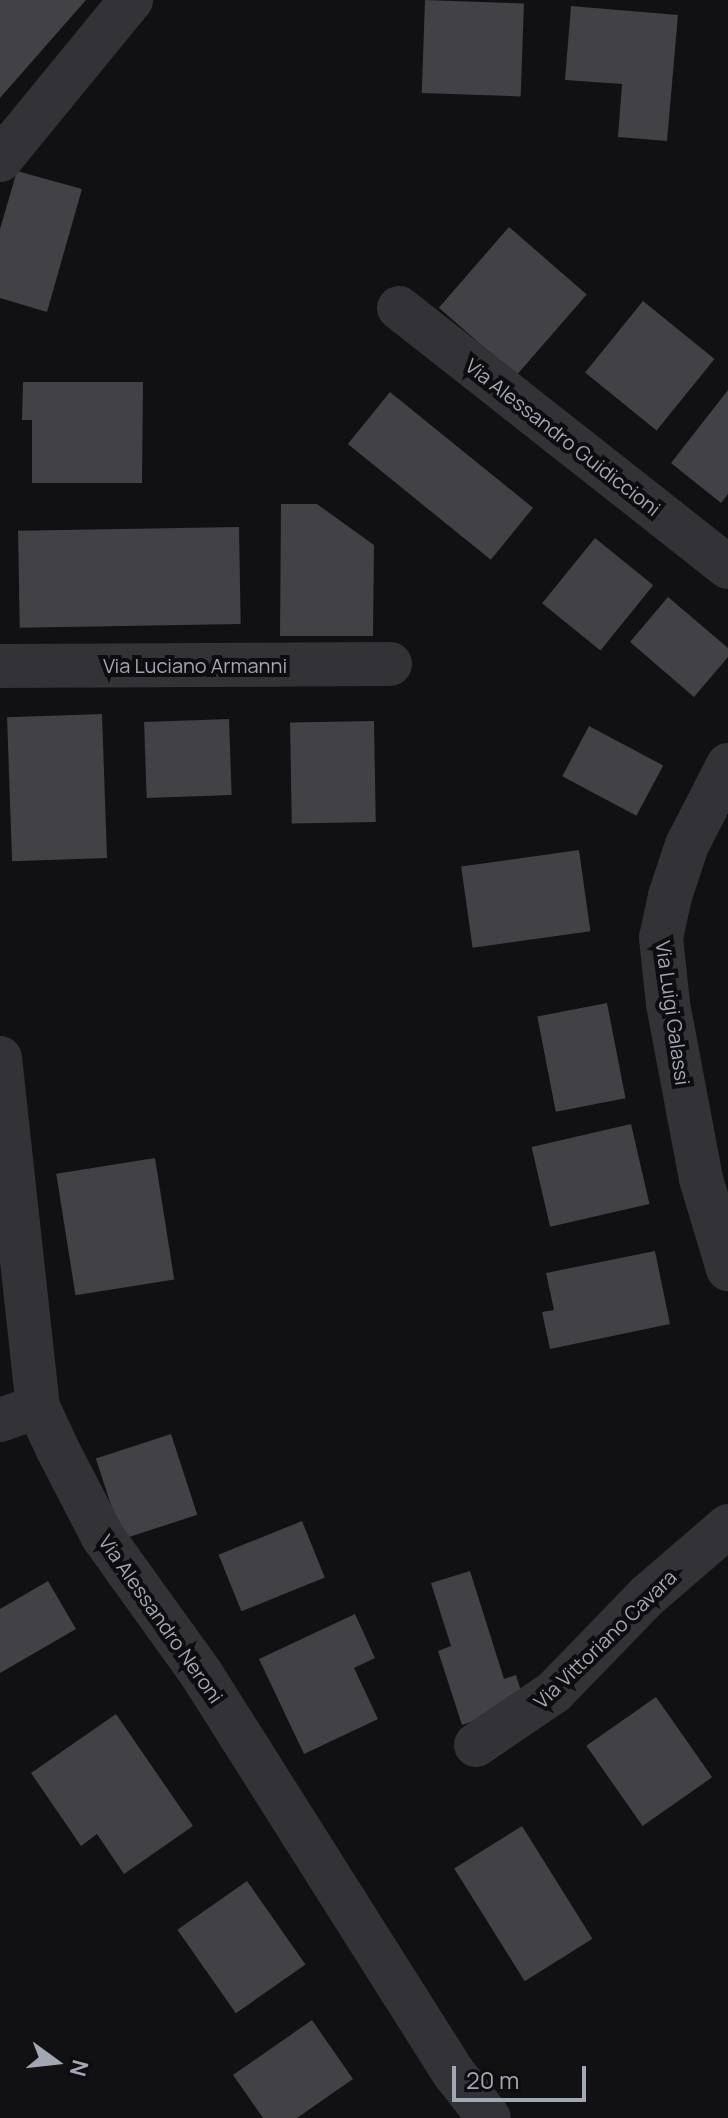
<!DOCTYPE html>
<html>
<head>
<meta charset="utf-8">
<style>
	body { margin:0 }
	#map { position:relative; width:728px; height:2118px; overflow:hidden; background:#111113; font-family:Manrope,sans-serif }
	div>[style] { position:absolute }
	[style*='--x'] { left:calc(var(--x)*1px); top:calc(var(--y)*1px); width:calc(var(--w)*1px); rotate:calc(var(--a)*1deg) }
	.building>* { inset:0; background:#414146; transform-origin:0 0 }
	.minor>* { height:44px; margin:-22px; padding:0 22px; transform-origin:22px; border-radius:22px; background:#333337 }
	span { translate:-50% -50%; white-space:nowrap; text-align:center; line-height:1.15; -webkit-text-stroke:8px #0d0c0e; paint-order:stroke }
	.street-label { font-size:20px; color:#a3a6b3 }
	.north { position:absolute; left:16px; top:2022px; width:80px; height:80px; -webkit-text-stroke:6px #0d0c0e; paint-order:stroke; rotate:105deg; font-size:22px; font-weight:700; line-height:32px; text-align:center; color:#a3a6b3 }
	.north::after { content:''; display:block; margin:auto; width:28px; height:36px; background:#a3a6b3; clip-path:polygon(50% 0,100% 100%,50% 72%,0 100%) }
	.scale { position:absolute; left:452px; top:2066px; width:134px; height:36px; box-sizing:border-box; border:4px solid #a3a6b3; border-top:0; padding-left:10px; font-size:24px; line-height:28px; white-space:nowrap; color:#a3a6b3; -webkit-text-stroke:6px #0d0c0e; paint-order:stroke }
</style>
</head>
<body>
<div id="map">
	<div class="building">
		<i style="clip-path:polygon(0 0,86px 0,0 98px)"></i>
		<i style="left:425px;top:0;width:99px;height:93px;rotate:2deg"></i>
		<i style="clip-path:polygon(571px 6px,678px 15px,667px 141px,618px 137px,622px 84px,565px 80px)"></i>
		<i style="clip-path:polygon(17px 171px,82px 189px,47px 312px,0 298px,0 229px)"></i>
		<i style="left:509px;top:227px;width:103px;height:107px;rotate:41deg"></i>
		<i style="left:643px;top:301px;width:92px;height:92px;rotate:39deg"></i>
		<i style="clip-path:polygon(23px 382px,143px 382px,142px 483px,32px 483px,32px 420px,22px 420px)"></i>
		<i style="clip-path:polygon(728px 390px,728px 494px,721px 503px,671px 463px)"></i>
		<i style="left:390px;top:392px;width:184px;height:67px;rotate:39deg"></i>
		<i style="clip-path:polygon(281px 504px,317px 504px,374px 545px,373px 636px,280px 636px)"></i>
		<i style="left:239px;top:527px;width:97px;height:221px;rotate:89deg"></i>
		<i style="left:595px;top:538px;width:75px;height:84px;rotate:39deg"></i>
		<i style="clip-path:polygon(668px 597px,728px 648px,728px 657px,694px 697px,630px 642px)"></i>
		<i style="left:102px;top:714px;width:144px;height:95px;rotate:88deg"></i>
		<i style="left:229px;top:719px;width:76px;height:85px;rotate:88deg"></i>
		<i style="left:374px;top:721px;width:101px;height:84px;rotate:89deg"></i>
		<i style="left:589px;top:726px;width:84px;height:57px;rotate:28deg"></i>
		<i style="left:579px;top:850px;width:82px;height:119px;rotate:82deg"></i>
		<i style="left:607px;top:1003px;width:97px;height:71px;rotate:79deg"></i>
		<i style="left:631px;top:1124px;width:82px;height:102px;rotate:77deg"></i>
		<i style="left:155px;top:1158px;width:123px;height:100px;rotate:81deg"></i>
		<i style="clip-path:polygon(655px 1251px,670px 1324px,550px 1349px,542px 1312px,554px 1310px,546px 1273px)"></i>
		<i style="left:171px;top:1434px;width:85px;height:79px;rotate:72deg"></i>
		<i style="left:302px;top:1521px;width:61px;height:90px;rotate:68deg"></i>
		<i style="clip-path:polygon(470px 1571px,504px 1679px,516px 1675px,525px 1704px,462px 1725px,438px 1651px,451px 1646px,431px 1583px)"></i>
		<i style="clip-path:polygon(48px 1581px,76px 1629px,0 1673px,0 1609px)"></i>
		<i style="clip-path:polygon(355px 1614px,375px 1658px,354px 1668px,378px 1719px,304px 1754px,259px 1659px)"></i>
		<i style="left:656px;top:1697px;width:98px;height:85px;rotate:55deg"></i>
		<i style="clip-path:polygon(116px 1714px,193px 1826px,124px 1874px,97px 1834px,81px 1846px,31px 1773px)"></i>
		<i style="left:522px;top:1826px;width:133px;height:80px;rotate:58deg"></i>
		<i style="left:247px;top:1881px;width:102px;height:85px;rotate:55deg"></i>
		<i style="clip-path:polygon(312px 2020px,353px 2079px,297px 2118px,263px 2118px,233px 2075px)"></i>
	</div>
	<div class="minor">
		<i style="--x:0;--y:160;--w:207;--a:-50.7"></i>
		<i style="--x:399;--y:308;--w:419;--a:38.2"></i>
		<i style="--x:0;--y:666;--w:390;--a:-0.3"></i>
		<i style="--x:728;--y:765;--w:90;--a:117.1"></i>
		<i style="--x:687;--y:845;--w:54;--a:108.4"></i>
		<i style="--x:670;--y:896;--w:43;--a:102.1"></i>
		<i style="--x:661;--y:938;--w:66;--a:83.9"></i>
		<i style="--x:668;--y:1004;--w:178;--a:79.3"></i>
		<i style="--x:701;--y:1179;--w:94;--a:73.3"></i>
		<i style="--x:0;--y:1058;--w:351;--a:83.8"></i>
		<i style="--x:38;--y:1407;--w:45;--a:65.1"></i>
		<i style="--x:57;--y:1448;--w:100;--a:62.7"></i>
		<i style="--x:103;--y:1537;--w:170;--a:54.3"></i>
		<i style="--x:202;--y:1675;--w:470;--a:57.7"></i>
		<i style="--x:453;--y:2072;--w:58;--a:52"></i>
		<i style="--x:0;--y:1420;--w:40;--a:-18.9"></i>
		<i style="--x:476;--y:1745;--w:94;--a:-34.2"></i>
		<i style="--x:554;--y:1692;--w:134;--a:-45.9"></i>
		<i style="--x:647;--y:1596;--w:107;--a:-40.8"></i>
	</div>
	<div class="street-label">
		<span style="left:563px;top:437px;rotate:38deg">Via Alessandro Guidiccioni</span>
		<span style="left:195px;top:665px">Via Luciano Armanni</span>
		<span style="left:673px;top:1013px;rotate:82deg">Via Luigi Galassi</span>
		<span style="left:161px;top:1619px;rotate:55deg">Via Alessandro Neroni</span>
		<span style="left:605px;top:1639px;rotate:-44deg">Via Vittoriano Cavara</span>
	</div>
	<div class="north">N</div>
	<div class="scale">20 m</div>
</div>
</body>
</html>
